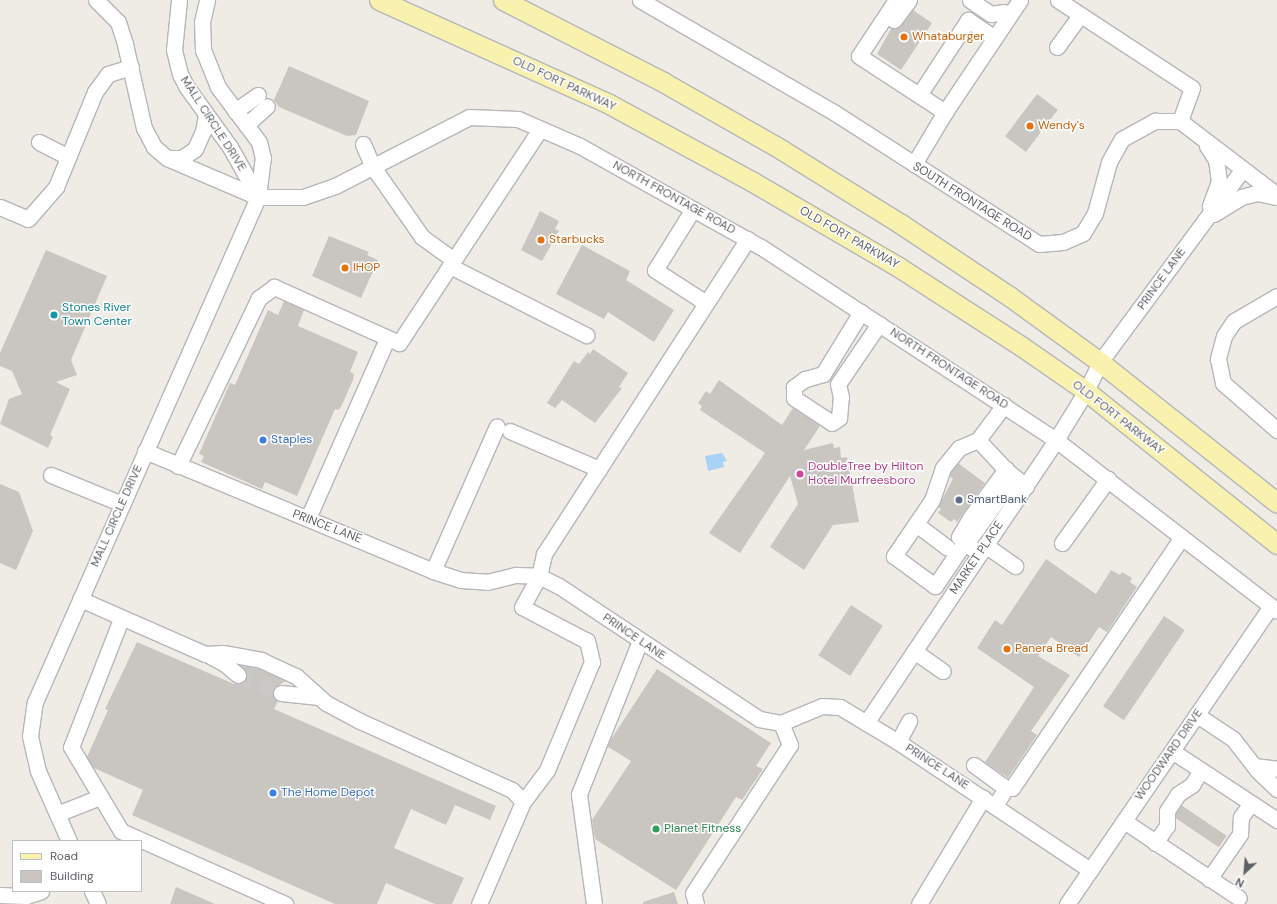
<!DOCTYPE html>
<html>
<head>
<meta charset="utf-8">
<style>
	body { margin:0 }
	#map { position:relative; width:1277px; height:904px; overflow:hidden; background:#eeece5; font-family:"DM Sans",sans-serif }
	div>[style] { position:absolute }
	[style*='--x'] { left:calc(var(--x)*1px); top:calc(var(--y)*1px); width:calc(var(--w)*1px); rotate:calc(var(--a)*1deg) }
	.water>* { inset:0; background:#a9d2f9 }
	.building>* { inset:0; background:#c9c6c2; transform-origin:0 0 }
	.minor-tunnel>* { height:15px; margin-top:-7.5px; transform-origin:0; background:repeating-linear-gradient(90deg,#cac9c5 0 15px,transparent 0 23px) }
	.roads { filter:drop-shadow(1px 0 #b5b6bb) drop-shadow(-1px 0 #b5b6bb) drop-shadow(0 1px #b5b6bb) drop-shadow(0 -1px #b5b6bb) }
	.minor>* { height:15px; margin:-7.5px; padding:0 7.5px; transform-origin:7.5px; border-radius:7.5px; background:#fff }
	.major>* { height:19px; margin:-9.5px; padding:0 9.5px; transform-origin:9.5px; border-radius:9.5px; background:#f9f1ae }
	.dots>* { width:11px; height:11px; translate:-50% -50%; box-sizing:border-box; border:2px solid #fff; border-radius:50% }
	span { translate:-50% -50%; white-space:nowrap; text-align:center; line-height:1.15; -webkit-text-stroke:3px #fff; paint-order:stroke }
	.food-label { font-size:12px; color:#c56008 }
	.left { translate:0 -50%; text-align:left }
	.street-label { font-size:12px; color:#5c5f64 }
	.culture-label { font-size:12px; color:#0d838f }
	.shop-label { font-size:12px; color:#366cbe }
	.hotel-label { font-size:12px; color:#b23c85 }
	.service-label { font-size:12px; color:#4e5e75 }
	.leisure-label { font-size:12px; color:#27864d }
	.legend { position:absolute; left:12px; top:840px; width:130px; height:52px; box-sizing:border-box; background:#fff; border:1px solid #bebfc1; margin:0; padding:5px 7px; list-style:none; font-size:12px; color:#5c5f64 }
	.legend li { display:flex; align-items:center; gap:8px; height:20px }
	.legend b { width:20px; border:1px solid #bebfc1 }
	.north { position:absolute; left:1225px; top:852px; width:40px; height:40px; -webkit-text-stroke:3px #fff; paint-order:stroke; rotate:206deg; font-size:11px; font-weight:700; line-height:16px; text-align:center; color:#5c5f64 }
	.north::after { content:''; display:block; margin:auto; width:14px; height:18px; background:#5c5f64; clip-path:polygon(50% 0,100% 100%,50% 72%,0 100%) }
</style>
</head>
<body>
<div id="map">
	<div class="water">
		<i style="clip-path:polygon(722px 453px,727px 461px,723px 462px,724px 467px,708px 471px,705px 456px)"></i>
	</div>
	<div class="building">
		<i style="clip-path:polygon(913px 10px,932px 23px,901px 70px,877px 54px,891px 29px,901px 26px)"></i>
		<i style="clip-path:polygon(289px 66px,369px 101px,356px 135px,347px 136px,279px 107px,274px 100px)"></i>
		<i style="left:1037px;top:94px;width:26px;height:53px;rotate:37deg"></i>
		<i style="clip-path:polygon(540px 211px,559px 221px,555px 229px,559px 231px,542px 261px,521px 250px)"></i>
		<i style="clip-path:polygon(329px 236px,369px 252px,367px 255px,378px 260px,361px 298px,312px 276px)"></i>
		<i style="clip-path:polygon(582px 245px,630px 271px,626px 280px,674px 310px,654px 342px,608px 312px,604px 319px,556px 294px)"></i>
		<i style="clip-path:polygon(46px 250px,107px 276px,71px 360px,77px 375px,56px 382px,70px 389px,50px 435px,53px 437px,48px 448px,0 424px,9px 399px,22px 394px,12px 371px,0 366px,0 353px)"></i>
		<i style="clip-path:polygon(284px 301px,304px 310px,298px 326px,358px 352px,350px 372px,354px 374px,353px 380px,341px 407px,338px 410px,335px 409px,297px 496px,265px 482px,262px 489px,201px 462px,204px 456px,199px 454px,230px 383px,235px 385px,268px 310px,278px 315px)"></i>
		<i style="clip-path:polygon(593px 349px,628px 373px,619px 387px,622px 388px,595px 423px,562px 400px,555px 408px,547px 403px,574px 361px,579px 364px,588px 352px,590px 354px)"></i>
		<i style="clip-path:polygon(719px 380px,782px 425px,793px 408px,820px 426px,804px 450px,833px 443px,834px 448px,840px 447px,841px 458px,847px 457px,859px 522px,833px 525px,804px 570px,770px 547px,798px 504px,790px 476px,740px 553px,709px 533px,765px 453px,700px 410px,702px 406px,698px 403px,706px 391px,710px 394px)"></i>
		<i style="clip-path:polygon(958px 463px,985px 483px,957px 522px,954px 519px,951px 522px,938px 513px,941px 509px,938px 507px,953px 479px,950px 476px,951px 472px)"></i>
		<i style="clip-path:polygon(0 484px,19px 492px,33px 531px,16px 570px,0 563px)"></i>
		<i style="clip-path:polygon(1046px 559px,1096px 594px,1111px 570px,1120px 575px,1122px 572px,1132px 578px,1130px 582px,1137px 587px,1107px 632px,1099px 627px,1079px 657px,1051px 637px,1038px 656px,1070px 675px,1031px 731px,1037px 735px,1008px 778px,985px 762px,1034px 687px,977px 648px,995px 620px,1002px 625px)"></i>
		<i style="left:851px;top:605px;width:38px;height:60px;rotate:33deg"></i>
		<i style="left:1164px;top:616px;width:25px;height:109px;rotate:34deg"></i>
		<i style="clip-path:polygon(137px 642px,234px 684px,241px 683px,247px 677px,242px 666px,256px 668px,286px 681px,274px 688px,273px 696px,278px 701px,274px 709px,496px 806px,490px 820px,455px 805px,446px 825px,411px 809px,394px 848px,464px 878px,452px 904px,435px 904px,386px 883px,377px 904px,335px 904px,132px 815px,143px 790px,94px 768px,87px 757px,108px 710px,105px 709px)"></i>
		<i style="clip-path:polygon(657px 669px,771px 743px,756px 766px,763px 769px,742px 800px,736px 797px,676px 890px,595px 839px,592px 820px,631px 761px,608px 747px,610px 741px)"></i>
		<i style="left:1181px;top:805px;width:55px;height:14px;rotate:34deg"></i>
		<i style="clip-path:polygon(176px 887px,215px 904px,170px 904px)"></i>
		<i style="clip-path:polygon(674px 892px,678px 904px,643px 904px,643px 902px)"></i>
	</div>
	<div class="minor-tunnel">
		<i style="--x:238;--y:675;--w:47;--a:22.7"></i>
	</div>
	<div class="roads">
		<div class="minor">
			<i style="--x:96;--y:0;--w:31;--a:45"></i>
			<i style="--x:118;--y:22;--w:23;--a:72"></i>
			<i style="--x:125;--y:44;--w:86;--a:77.3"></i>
			<i style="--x:144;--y:128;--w:21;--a:62"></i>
			<i style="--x:154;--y:147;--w:17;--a:40"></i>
			<i style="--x:167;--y:158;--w:99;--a:23.2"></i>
			<i style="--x:258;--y:197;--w:45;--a:0"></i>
			<i style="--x:303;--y:197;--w:34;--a:-19"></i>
			<i style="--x:335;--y:186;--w:151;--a:-27.2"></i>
			<i style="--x:469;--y:117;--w:49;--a:2.3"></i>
			<i style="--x:518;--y:119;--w:68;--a:23.5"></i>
			<i style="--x:580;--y:146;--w:207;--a:29.2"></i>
			<i style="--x:761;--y:247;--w:353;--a:33.2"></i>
			<i style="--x:1056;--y:440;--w:279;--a:37.7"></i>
			<i style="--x:179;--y:0;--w:50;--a:95.7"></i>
			<i style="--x:174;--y:50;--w:25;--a:76"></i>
			<i style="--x:180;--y:74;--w:13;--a:63"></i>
			<i style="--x:186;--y:86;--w:75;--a:54.2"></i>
			<i style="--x:230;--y:147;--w:57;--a:60.8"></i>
			<i style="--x:640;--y:0;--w:225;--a:30.1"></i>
			<i style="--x:835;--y:113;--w:242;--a:32.7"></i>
			<i style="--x:1039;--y:244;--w:24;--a:-5"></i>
			<i style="--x:1063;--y:242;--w:22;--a:-24"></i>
			<i style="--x:1083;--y:233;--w:23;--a:-59"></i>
			<i style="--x:1095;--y:213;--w:53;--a:-74.6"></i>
			<i style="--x:1109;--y:162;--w:26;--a:-61"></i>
			<i style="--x:1122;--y:139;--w:38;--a:-29"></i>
			<i style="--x:1155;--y:121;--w:25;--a:0"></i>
			<i style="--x:1180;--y:121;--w:122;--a:37.3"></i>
			<i style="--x:896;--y:0;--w:67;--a:123.5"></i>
			<i style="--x:859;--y:56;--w:103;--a:33.1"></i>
			<i style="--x:970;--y:0;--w:25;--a:34"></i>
			<i style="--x:991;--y:14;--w:13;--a:-9"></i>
			<i style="--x:1058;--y:0;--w:160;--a:33.3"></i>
			<i style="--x:1192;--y:88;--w:35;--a:110"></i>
			<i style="--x:894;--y:20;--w:25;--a:-53"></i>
			<i style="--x:1057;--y:47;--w:39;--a:-54"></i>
			<i style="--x:919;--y:95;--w:90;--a:-56.8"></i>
			<i style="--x:968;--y:20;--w:32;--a:34"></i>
			<i style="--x:235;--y:111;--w:28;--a:-35"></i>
			<i style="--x:246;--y:125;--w:28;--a:-42"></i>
			<i style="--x:39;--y:142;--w:33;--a:27"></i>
			<i style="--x:363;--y:144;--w:25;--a:67"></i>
			<i style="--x:373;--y:167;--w:85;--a:55"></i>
			<i style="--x:422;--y:237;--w:39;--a:36"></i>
			<i style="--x:1207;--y:146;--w:17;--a:57"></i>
			<i style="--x:1216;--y:160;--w:21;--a:82"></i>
			<i style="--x:1219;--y:181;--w:27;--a:110"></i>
			<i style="--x:168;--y:158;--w:14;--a:0"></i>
			<i style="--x:182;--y:158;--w:16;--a:-35"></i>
			<i style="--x:195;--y:149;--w:20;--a:-66"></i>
			<i style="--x:203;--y:131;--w:15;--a:-79"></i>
			<i style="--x:914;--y:164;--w:61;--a:-59.2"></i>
			<i style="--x:945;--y:112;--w:135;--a:-56.2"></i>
			<i style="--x:0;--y:207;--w:30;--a:23"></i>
			<i style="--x:28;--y:219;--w:43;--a:-48.8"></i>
			<i style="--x:56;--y:187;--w:103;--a:-67.7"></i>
			<i style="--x:95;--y:92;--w:22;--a:-54"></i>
			<i style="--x:108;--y:74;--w:24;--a:-17"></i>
			<i style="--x:693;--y:209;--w:72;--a:121.9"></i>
			<i style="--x:655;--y:270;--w:61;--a:32.9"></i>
			<i style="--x:1214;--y:214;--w:32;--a:-32"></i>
			<i style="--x:1241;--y:197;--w:16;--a:-14"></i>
			<i style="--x:1257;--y:193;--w:19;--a:12"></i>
			<i style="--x:450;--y:266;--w:153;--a:26.9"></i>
			<i style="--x:1277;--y:296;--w:50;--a:149.8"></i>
			<i style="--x:1234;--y:321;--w:18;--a:124"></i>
			<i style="--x:1224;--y:336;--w:24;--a:105"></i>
			<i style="--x:1218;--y:359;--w:25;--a:78"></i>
			<i style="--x:1223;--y:383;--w:72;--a:41"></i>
			<i style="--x:861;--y:312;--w:73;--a:121.5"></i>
			<i style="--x:823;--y:374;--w:19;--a:164"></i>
			<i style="--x:805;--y:379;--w:14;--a:144"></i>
			<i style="--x:794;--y:387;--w:11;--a:90"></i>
			<i style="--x:794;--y:398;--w:45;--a:33.3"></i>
			<i style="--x:832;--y:423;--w:9;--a:-36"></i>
			<i style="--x:839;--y:418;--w:21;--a:-85"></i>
			<i style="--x:841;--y:397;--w:13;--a:-103"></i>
			<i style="--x:838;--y:384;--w:73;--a:-55.7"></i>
			<i style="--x:1004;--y:405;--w:44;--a:126.6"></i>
			<i style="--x:978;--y:440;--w:41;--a:47"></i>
			<i style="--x:1006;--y:470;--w:26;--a:39"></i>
			<i style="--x:510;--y:431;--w:97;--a:23.1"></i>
			<i style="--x:978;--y:440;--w:21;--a:157"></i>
			<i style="--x:959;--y:448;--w:26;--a:129"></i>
			<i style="--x:943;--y:468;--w:34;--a:109"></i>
			<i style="--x:932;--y:500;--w:68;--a:124.2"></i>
			<i style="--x:894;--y:556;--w:51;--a:36.2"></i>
			<i style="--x:935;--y:586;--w:52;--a:-56"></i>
			<i style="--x:964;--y:543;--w:19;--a:32"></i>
			<i style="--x:145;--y:451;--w:312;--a:22.6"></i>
			<i style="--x:433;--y:571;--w:29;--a:18"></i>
			<i style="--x:461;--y:580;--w:26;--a:4"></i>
			<i style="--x:487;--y:582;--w:30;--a:-14"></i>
			<i style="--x:516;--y:575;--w:23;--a:2"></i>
			<i style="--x:539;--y:576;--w:22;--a:27"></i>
			<i style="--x:559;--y:586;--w:240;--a:33.6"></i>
			<i style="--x:759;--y:719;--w:22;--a:10"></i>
			<i style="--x:781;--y:723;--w:44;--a:-22.5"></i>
			<i style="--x:822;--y:706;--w:18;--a:3"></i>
			<i style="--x:840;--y:707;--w:68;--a:31.1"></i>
			<i style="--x:898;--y:742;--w:231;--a:33.7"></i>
			<i style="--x:178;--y:466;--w:187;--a:-64.3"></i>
			<i style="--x:259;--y:298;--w:19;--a:-36"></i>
			<i style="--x:274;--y:287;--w:137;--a:24.1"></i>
			<i style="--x:399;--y:343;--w:256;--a:-56.6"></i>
			<i style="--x:51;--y:475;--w:77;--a:22.2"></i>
			<i style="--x:308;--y:518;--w:196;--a:-66.2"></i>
			<i style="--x:916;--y:524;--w:39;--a:37"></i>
			<i style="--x:962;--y:540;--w:4;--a:-135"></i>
			<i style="--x:959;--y:537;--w:22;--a:-60"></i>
			<i style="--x:970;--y:518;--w:61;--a:-53.7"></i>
			<i style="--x:1062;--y:543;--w:79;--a:-54.3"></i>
			<i style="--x:966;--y:544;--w:82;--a:-54.4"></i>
			<i style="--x:985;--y:545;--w:37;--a:35"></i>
			<i style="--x:433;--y:571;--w:158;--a:-66.2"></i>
			<i style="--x:80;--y:599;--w:137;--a:23.7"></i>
			<i style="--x:205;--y:654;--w:18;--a:-3"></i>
			<i style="--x:223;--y:653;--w:39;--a:10"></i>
			<i style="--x:261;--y:660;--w:38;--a:25"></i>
			<i style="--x:296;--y:676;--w:40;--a:42"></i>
			<i style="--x:326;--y:703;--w:38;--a:28"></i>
			<i style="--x:360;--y:721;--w:167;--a:24.4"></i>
			<i style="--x:512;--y:790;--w:16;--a:47"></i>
			<i style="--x:121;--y:619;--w:137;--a:111.3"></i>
			<i style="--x:71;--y:747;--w:98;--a:59.2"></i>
			<i style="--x:121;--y:831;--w:180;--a:24"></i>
			<i style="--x:914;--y:651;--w:35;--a:35"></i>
			<i style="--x:208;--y:655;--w:19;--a:28"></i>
			<i style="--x:225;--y:664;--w:17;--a:40"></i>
			<i style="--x:281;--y:693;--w:38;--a:6"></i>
			<i style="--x:1197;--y:715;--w:43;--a:33.7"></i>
			<i style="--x:1233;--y:739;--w:39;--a:52"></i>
			<i style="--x:1257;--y:770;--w:28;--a:44"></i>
			<i style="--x:866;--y:723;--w:341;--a:-56.1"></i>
			<i style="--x:1056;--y:440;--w:57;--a:-58.5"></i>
			<i style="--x:1086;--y:391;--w:32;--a:-64"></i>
			<i style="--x:1100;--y:362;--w:239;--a:-53.5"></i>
			<i style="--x:898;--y:742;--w:24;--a:-62"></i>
			<i style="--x:1172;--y:751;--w:126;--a:33.3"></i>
			<i style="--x:974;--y:765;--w:39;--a:36"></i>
			<i style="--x:1254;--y:766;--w:23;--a:7"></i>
			<i style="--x:995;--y:806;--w:21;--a:-59"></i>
			<i style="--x:1006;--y:788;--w:6;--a:0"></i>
			<i style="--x:1012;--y:788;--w:303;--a:-55.9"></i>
			<i style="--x:57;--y:814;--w:46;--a:-21.6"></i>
			<i style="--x:1124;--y:821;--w:138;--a:33.8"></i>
			<i style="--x:69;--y:841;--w:77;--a:-113.9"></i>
			<i style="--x:38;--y:771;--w:36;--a:-103"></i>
			<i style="--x:30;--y:736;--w:34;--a:-82"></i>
			<i style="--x:35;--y:702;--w:552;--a:-66.17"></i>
			<i style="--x:258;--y:197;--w:39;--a:-83"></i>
			<i style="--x:263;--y:158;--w:16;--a:-104"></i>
			<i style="--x:259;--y:142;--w:69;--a:-126.7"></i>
			<i style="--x:218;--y:87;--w:40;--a:-112"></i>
			<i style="--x:203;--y:50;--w:28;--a:-92"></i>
			<i style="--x:202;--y:22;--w:23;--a:-77"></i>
			<i style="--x:1155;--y:843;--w:21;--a:-55"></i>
			<i style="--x:1167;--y:826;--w:15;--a:-90"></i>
			<i style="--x:1167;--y:811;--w:20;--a:-57"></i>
			<i style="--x:1178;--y:794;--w:17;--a:-33"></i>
			<i style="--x:1192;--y:785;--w:17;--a:-59"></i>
			<i style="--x:1209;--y:879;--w:55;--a:-55.4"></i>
			<i style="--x:1240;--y:834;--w:17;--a:-87"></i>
			<i style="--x:1241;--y:817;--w:17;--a:-54"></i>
			<i style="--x:92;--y:891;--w:14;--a:65"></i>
			<i style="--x:0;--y:895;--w:26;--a:2"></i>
			<i style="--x:26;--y:896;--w:16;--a:-18"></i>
			<i style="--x:479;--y:904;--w:111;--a:-66.7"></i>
			<i style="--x:523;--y:802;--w:40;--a:-53"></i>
			<i style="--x:547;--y:770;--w:117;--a:-67.4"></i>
			<i style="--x:592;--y:662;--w:22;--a:-103"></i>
			<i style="--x:587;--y:641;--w:73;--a:-152.4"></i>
			<i style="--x:522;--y:607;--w:35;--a:-61"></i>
			<i style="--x:539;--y:576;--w:23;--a:-77"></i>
			<i style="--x:544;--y:554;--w:375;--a:-57.1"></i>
			<i style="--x:594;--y:904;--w:111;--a:-97.8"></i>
			<i style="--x:579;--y:794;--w:165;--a:-68.3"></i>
			<i style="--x:696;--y:904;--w:11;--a:-105"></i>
			<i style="--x:693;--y:893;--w:177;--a:-56.8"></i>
			<i style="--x:790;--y:745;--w:24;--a:-112"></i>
			<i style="--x:919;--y:904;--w:124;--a:-58.9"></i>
			<i style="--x:1067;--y:904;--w:361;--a:-55.6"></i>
		</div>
		<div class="major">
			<i style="--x:379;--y:0;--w:252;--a:24.3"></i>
			<i style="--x:609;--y:104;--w:164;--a:28.4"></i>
			<i style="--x:753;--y:182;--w:170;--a:30.3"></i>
			<i style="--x:900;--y:268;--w:144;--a:32.8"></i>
			<i style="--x:1021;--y:346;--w:79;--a:34.7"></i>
			<i style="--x:1086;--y:391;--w:245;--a:38.7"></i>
			<i style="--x:503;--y:0;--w:180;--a:27.1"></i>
			<i style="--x:663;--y:82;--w:137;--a:29.7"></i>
			<i style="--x:782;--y:150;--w:140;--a:31.9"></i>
			<i style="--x:901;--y:224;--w:130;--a:33.7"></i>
			<i style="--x:1009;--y:296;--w:112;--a:36"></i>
			<i style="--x:1100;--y:362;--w:226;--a:38.5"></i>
		</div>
	</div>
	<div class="dots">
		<i style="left:904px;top:37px;background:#e8710a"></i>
		<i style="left:1030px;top:126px;background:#e8710a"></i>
		<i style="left:541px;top:240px;background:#e8710a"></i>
		<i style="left:345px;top:268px;background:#e8710a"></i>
		<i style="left:54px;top:315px;background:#0f9aa8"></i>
		<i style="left:263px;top:440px;background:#3f7fe0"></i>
		<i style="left:800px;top:474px;background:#d1479c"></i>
		<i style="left:959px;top:500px;background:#5c6f8a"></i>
		<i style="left:1007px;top:649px;background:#e8710a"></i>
		<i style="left:273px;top:793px;background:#3f7fe0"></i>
		<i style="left:656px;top:829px;background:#2e9e5b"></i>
	</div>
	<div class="food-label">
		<span class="left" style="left:912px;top:37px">Whataburger</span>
		<span class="left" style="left:1038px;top:126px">Wendy's</span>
		<span class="left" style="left:549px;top:240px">Starbucks</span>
		<span class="left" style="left:353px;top:268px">IHOP</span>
		<span class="left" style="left:1015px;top:649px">Panera Bread</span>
	</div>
	<div class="street-label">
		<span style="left:564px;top:84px;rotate:25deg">OLD FORT PARKWAY</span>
		<span style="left:213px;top:124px;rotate:57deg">MALL CIRCLE DRIVE</span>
		<span style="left:674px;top:198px;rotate:29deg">NORTH FRONTAGE ROAD</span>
		<span style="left:972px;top:202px;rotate:32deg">SOUTH FRONTAGE ROAD</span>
		<span style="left:849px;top:238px;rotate:30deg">OLD FORT PARKWAY</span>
		<span style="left:1162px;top:279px;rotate:-54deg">PRINCE LANE</span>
		<span style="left:949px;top:369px;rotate:33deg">NORTH FRONTAGE ROAD</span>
		<span style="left:1118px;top:418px;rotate:38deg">OLD FORT PARKWAY</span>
		<span style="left:117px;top:516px;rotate:-66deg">MALL CIRCLE DRIVE</span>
		<span style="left:327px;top:527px;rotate:21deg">PRINCE LANE</span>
		<span style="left:977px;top:558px;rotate:-56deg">MARKET PLACE</span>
		<span style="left:634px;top:637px;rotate:34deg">PRINCE LANE</span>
		<span style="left:1169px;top:755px;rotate:-55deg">WOODWARD DRIVE</span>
		<span style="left:937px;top:767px;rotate:33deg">PRINCE LANE</span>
	</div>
	<div class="culture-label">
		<span class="left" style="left:62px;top:315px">Stones River<br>Town Center</span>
	</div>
	<div class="shop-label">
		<span class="left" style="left:271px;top:440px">Staples</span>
		<span class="left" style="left:281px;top:793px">The Home Depot</span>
	</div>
	<div class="hotel-label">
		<span class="left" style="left:808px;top:474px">DoubleTree by Hilton<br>Hotel Murfreesboro</span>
	</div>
	<div class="service-label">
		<span class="left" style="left:967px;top:500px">SmartBank</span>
	</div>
	<div class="leisure-label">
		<span class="left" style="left:664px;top:829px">Planet Fitness</span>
	</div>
	<ul class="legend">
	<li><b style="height:5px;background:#f9f1ae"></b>Road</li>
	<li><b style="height:11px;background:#c9c6c2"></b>Building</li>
	</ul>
	<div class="north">N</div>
</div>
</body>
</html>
